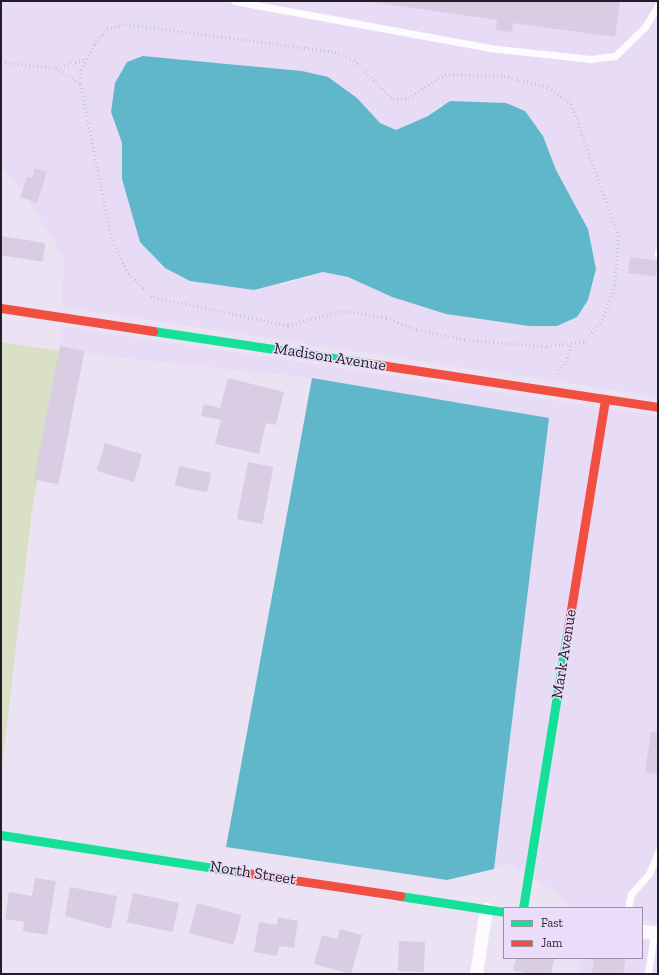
<!DOCTYPE html>
<html>
<head>
<meta charset="utf-8">
<style>
	body { margin:0 }
	#map { position:relative; width:659px; height:975px; overflow:hidden; background:#ebe3f3; font-family:"Zilla Slab",serif }
	div>[style] { position:absolute }
	[style*='--x'] { left:calc(var(--x)*1px); top:calc(var(--y)*1px); width:calc(var(--w)*1px); rotate:calc(var(--a)*1deg) }
	.built>* { inset:0; background:#e8dbf5 }
	.green>* { inset:0; background:#d9e0c5 }
	.water>* { inset:0; background:#61b7ca }
	.building>* { inset:0; background:#d8cde2; transform-origin:0 0 }
	.path>* { height:2.5px; margin-top:-1.25px; transform-origin:0; background:repeating-linear-gradient(90deg,#ccc9ce 0 1px,transparent 0 4px) }
	.lane>* { height:7px; margin:-3.5px; padding:0 3.5px; transform-origin:3.5px; border-radius:3.5px; background:#fcfbfd }
	.street>* { height:13px; margin:-6.5px; padding:0 6.5px; transform-origin:6.5px; border-radius:6.5px; background:#fcfbfd }
	.fast>* { height:9px; margin:-4.5px; padding:0 4.5px; transform-origin:4.5px; border-radius:4.5px; background:#16e098 }
	.jam>* { height:9px; margin:-4.5px; padding:0 4.5px; transform-origin:4.5px; border-radius:4.5px; background:#f24e42 }
	span { translate:-50% -50%; white-space:nowrap; text-align:center; line-height:1.15; -webkit-text-stroke:3px #ebddf9; paint-order:stroke }
	.street-label { font-size:16px; color:#221d27 }
	.frame { position:absolute; inset:0; border:2px solid #221d27; pointer-events:none }
	.legend { position:absolute; left:503px; top:907px; width:140px; height:52px; box-sizing:border-box; background:#ebddf9; border:1px solid #9b90a5; margin:0; padding:5px 7px; list-style:none; font-size:12px; color:#221d27 }
	.legend li { display:flex; align-items:center; gap:8px; height:20px }
	.legend b { width:20px; border:1px solid #9b90a5 }
</style>
</head>
<body>
<div id="map">
	<div class="built">
		<i style="clip-path:polygon(evenodd,1px 1px,658px 1px,658px 397px,62px 307px,64px 258px,21px 188px,1px 168px,1px 1px,143px 56px,302px 71px,357px 98px,380px 123px,396px 130px,429px 116px,441px 105px,543px 136px,556px 170px,588px 229px,481px 321px,446px 314px,392px 297px,348px 277px,323px 272px,282px 285px,122px 179px,122px 143px,143px 56px)"></i>
		<i style="clip-path:polygon(61px 326px,658px 416px,658px 923px,642px 921px,642px 908px,571px 908px,558px 893px,509px 864px,494px 869px,549px 418px,312px 378px,60px 351px)"></i>
		<i style="clip-path:polygon(642px 940px,658px 942px,658px 974px,578px 974px,581px 958px,642px 958px)"></i>
	</div>
	<div class="green">
		<i style="clip-path:polygon(1px 342px,60px 351px,32px 510px,1px 775px)"></i>
	</div>
	<div class="water">
		<i style="clip-path:polygon(143px 56px,302px 71px,328px 77px,357px 98px,380px 123px,396px 130px,428px 116px,450px 101px,506px 103px,525px 111px,543px 136px,556px 170px,588px 229px,596px 269px,588px 300px,577px 317px,557px 326px,529px 326px,446px 314px,392px 297px,348px 277px,323px 272px,254px 290px,190px 281px,165px 268px,140px 242px,122px 179px,122px 143px,111px 112px,115px 83px,127px 62px)"></i>
		<i style="clip-path:polygon(312px 378px,549px 418px,494px 869px,447px 880px,226px 847px)"></i>
	</div>
	<div class="building">
		<i style="clip-path:polygon(364px 1px,620px 1px,615px 37px,513px 23px,512px 32px,496px 30px,497px 20px)"></i>
		<i style="clip-path:polygon(35px 168px,47px 172px,37px 203px,20px 197px,27px 177px,32px 178px)"></i>
		<i style="left:1px;top:236px;width:45px;height:19px;rotate:9deg"></i>
		<i style="left:630px;top:257px;width:28px;height:16px;rotate:8deg"></i>
		<i style="left:60px;top:346px;width:25px;height:136px;rotate:11deg"></i>
		<i style="clip-path:polygon(228px 378px,284px 392px,276px 425px,266px 423px,259px 454px,215px 444px,221px 420px,201px 416px,204px 404px,220px 408px)"></i>
		<i style="left:105px;top:443px;width:39px;height:29px;rotate:17deg"></i>
		<i style="left:248px;top:462px;width:26px;height:58px;rotate:11deg"></i>
		<i style="left:179px;top:466px;width:33px;height:20px;rotate:12deg"></i>
		<i style="clip-path:polygon(651px 732px,658px 733px,658px 774px,645px 772px)"></i>
		<i style="clip-path:polygon(35px 878px,56px 881px,47px 935px,23px 931px,24px 922px,5px 919px,9px 892px,32px 896px)"></i>
		<i style="clip-path:polygon(70px 887px,117px 896px,111px 929px,65px 916px)"></i>
		<i style="left:133px;top:893px;width:47px;height:30px;rotate:12deg"></i>
		<i style="left:197px;top:903px;width:46px;height:31px;rotate:15deg"></i>
		<i style="clip-path:polygon(278px 917px,298px 921px,294px 948px,279px 946px,277px 956px,254px 952px,259px 922px,277px 925px)"></i>
		<i style="clip-path:polygon(340px 929px,362px 935px,351px 974px,314px 964px,322px 935px,337px 939px)"></i>
		<i style="left:399px;top:941px;width:26px;height:30px;rotate:2deg"></i>
		<i style="clip-path:polygon(516px 958px,552px 958px,554px 959px,551px 974px,528px 974px,513px 970px)"></i>
		<i style="clip-path:polygon(594px 958px,626px 958px,623px 974px,592px 974px)"></i>
	</div>
	<div class="path">
		<i style="--x:126;--y:24;--w:211;--a:7.6"></i>
		<i style="--x:335;--y:52;--w:21;--a:23"></i>
		<i style="--x:354;--y:60;--w:55;--a:45"></i>
		<i style="--x:393;--y:99;--w:15;--a:-4"></i>
		<i style="--x:408;--y:98;--w:44;--a:-33"></i>
		<i style="--x:445;--y:74;--w:59;--a:1.9"></i>
		<i style="--x:504;--y:76;--w:45;--a:14"></i>
		<i style="--x:548;--y:87;--w:29;--a:36"></i>
		<i style="--x:571;--y:104;--w:140;--a:70"></i>
		<i style="--x:619;--y:236;--w:49;--a:94.7"></i>
		<i style="--x:615;--y:285;--w:37;--a:109"></i>
		<i style="--x:603;--y:320;--w:29;--a:131"></i>
		<i style="--x:584;--y:342;--w:38;--a:173"></i>
		<i style="--x:546;--y:347;--w:81;--a:-175.1"></i>
		<i style="--x:465;--y:340;--w:49;--a:-168.2"></i>
		<i style="--x:417;--y:330;--w:33;--a:-159"></i>
		<i style="--x:386;--y:318;--w:44;--a:-170.8"></i>
		<i style="--x:343;--y:311;--w:57;--a:164.7"></i>
		<i style="--x:288;--y:326;--w:139;--a:-168"></i>
		<i style="--x:152;--y:297;--w:33;--a:-136"></i>
		<i style="--x:128;--y:274;--w:40;--a:-115"></i>
		<i style="--x:111;--y:238;--w:158;--a:-101.3"></i>
		<i style="--x:80;--y:83;--w:13;--a:-86"></i>
		<i style="--x:81;--y:70;--w:29;--a:-63"></i>
		<i style="--x:94;--y:44;--w:20;--a:-49"></i>
		<i style="--x:107;--y:29;--w:20;--a:-15"></i>
		<i style="--x:1;--y:62;--w:54;--a:6.3"></i>
		<i style="--x:55;--y:68;--w:29;--a:31"></i>
		<i style="--x:56;--y:68;--w:30;--a:-17"></i>
		<i style="--x:557;--y:374;--w:15;--a:-53"></i>
		<i style="--x:566;--y:362;--w:18;--a:-74"></i>
	</div>
	<div class="lane">
		<i style="--x:234;--y:1;--w:259;--a:10.4"></i>
		<i style="--x:489;--y:48;--w:102;--a:6.2"></i>
		<i style="--x:590;--y:59;--w:25;--a:-7"></i>
		<i style="--x:615;--y:56;--w:42;--a:-44"></i>
		<i style="--x:645;--y:27;--w:26;--a:-59"></i>
		<i style="--x:658;--y:252;--w:2;--a:90"></i>
		<i style="--x:628;--y:908;--w:14;--a:-78"></i>
		<i style="--x:631;--y:894;--w:27;--a:-48"></i>
		<i style="--x:649;--y:874;--w:24;--a:-68"></i>
		<i style="--x:648;--y:974;--w:41;--a:-81.7"></i>
	</div>
	<div class="street">
		<i style="--x:642;--y:931;--w:16;--a:7"></i>
		<i style="--x:476;--y:974;--w:66;--a:-81.3"></i>
	</div>
	<div class="fast">
		<i style="--x:153;--y:331;--w:223;--a:8.5"></i>
		<i style="--x:1;--y:835;--w:249;--a:8.8"></i>
		<i style="--x:400;--y:896;--w:105;--a:8.7"></i>
		<i style="--x:523;--y:908;--w:284;--a:-80.9"></i>
	</div>
	<div class="jam">
		<i style="--x:1;--y:308;--w:154;--a:8.6"></i>
		<i style="--x:374;--y:364;--w:287;--a:8.6"></i>
		<i style="--x:568;--y:628;--w:232;--a:-80.8"></i>
		<i style="--x:247;--y:873;--w:155;--a:8.5"></i>
	</div>
	<div class="street-label">
		<span style="left:330px;top:357px;rotate:9deg">Madison Avenue</span>
		<span style="left:564px;top:654px;rotate:-81deg">Mark Avenue</span>
		<span style="left:253px;top:873px;rotate:9deg">North Street</span>
	</div>
	<div class="frame"></div>
	<ul class="legend">
	<li><b style="height:5px;background:#16e098"></b>Fast</li>
	<li><b style="height:5px;background:#f24e42"></b>Jam</li>
	</ul>
</div>
</body>
</html>
